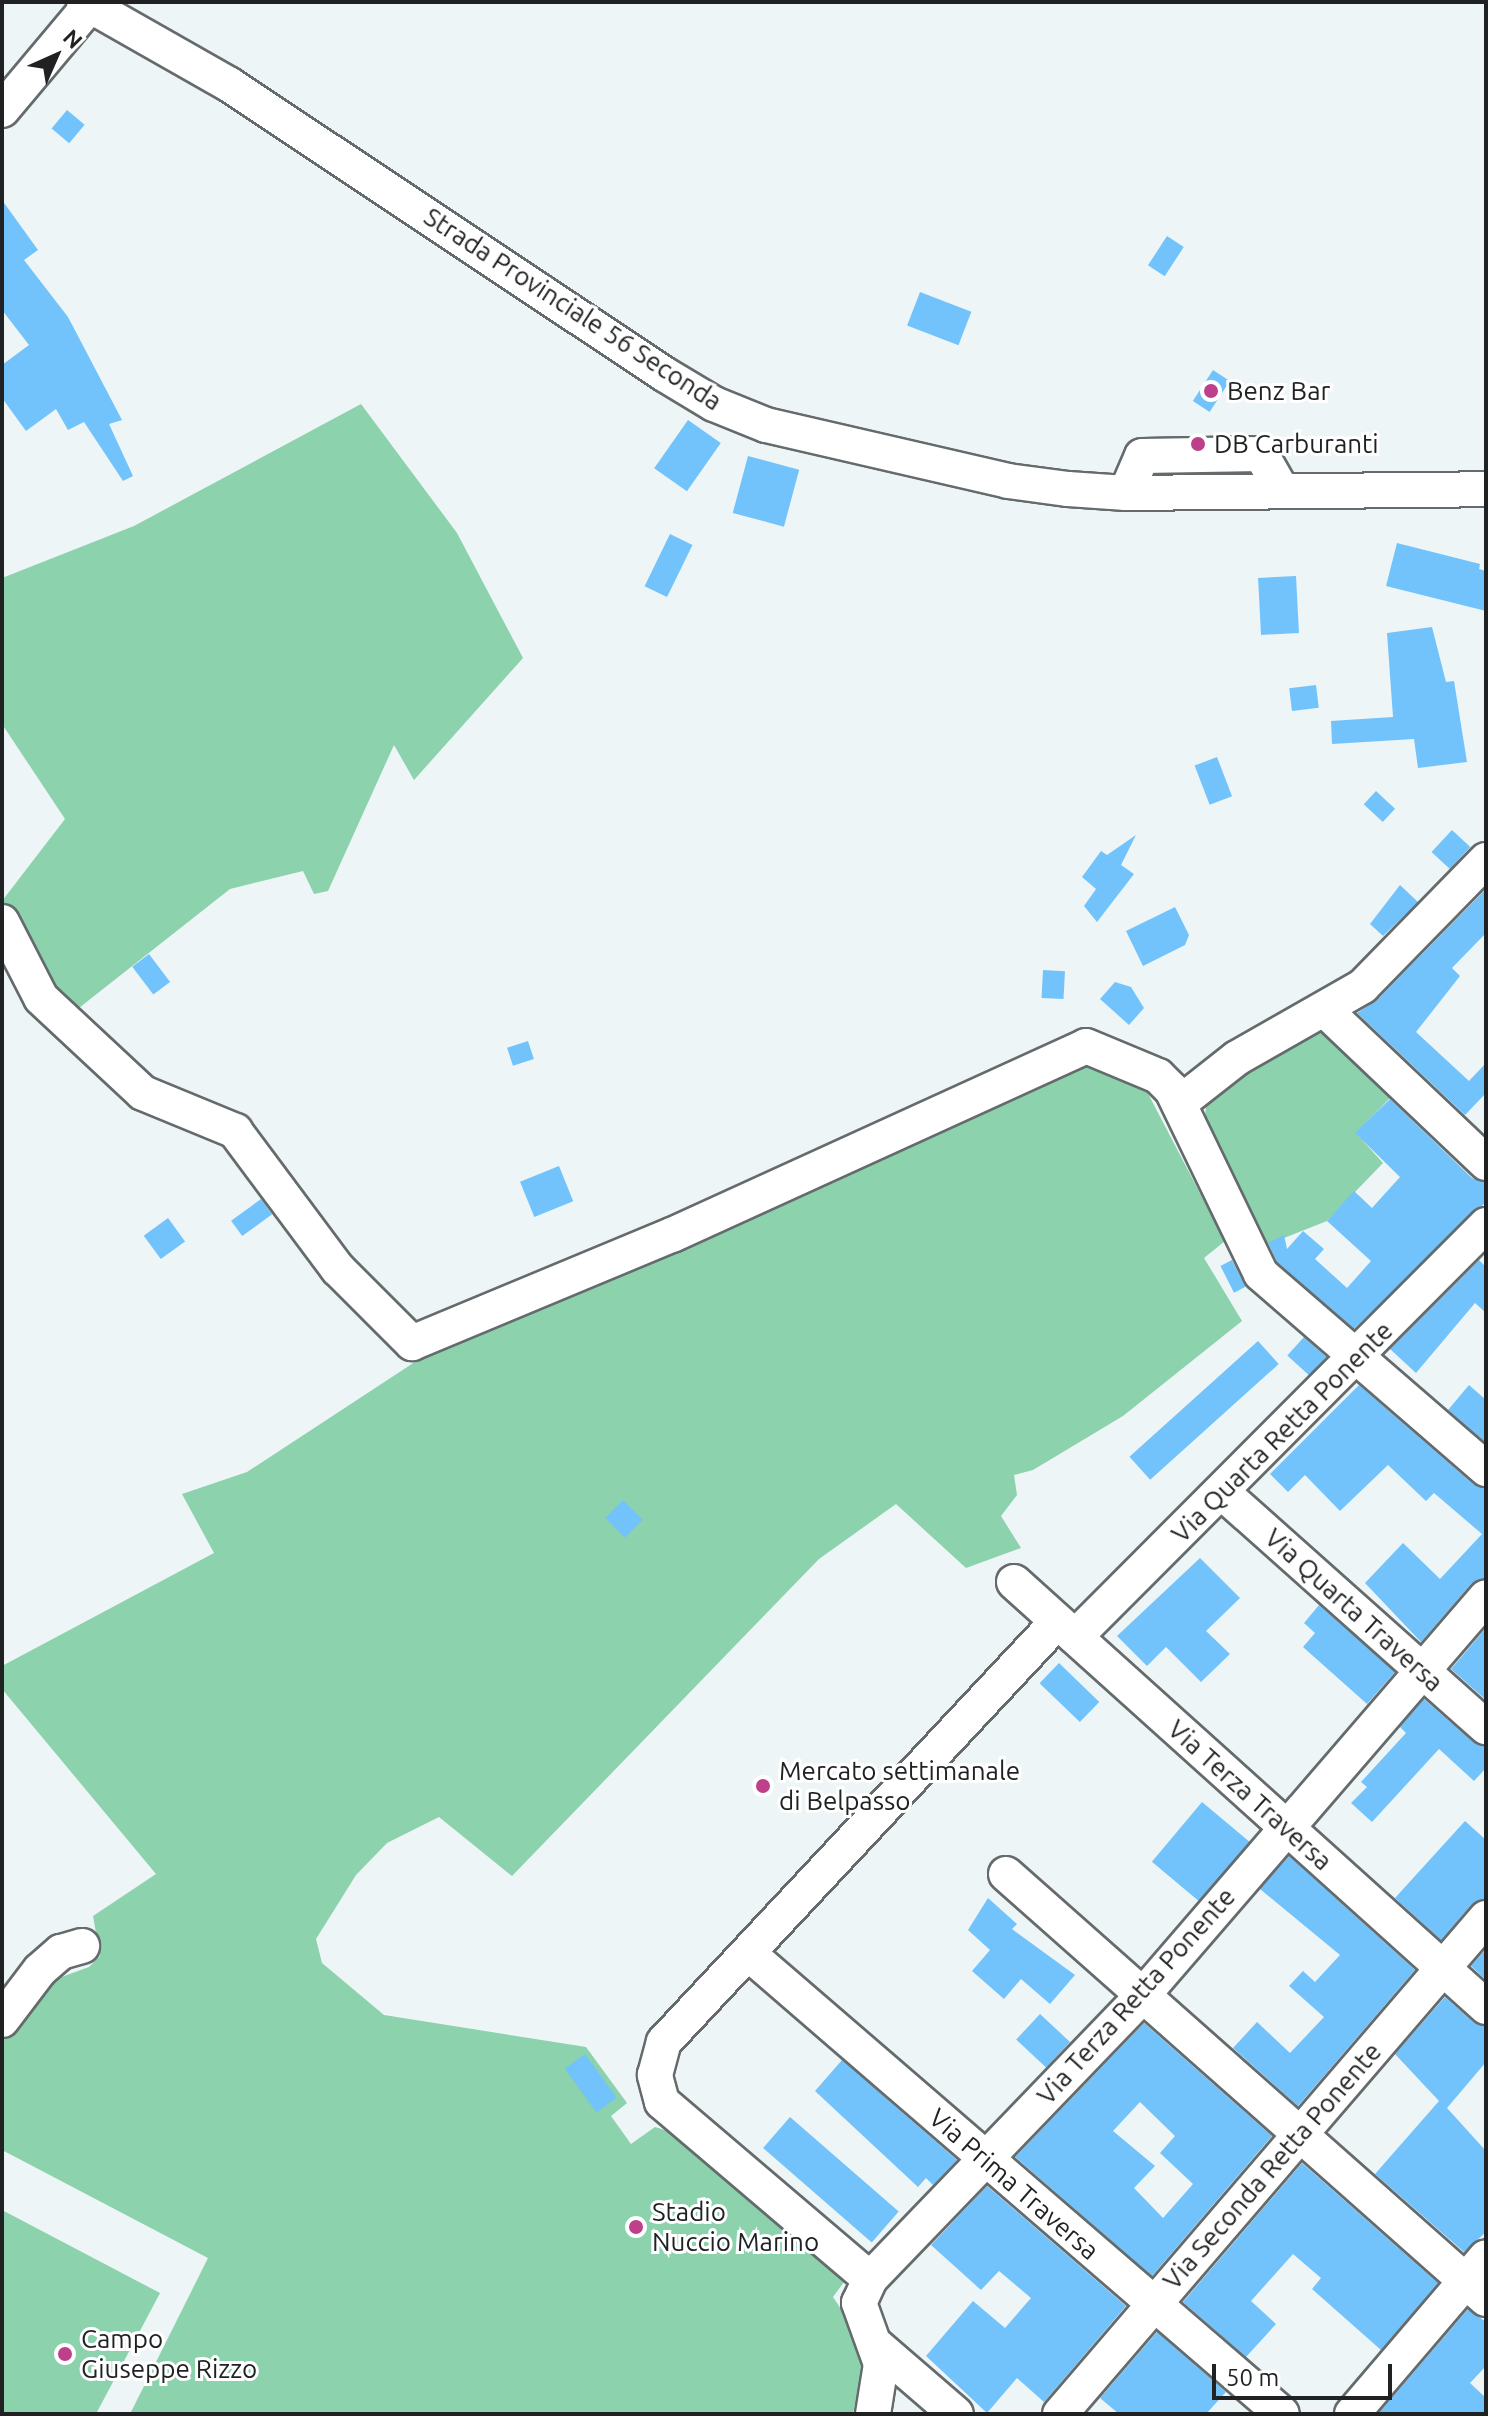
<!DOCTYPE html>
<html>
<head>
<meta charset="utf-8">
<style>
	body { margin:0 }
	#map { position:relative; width:1488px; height:2416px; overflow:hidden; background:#eef5f6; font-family:Ubuntu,sans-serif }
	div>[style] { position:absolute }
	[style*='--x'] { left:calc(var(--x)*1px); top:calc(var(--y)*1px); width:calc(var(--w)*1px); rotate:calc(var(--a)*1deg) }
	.green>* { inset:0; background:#8bd2ad }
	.building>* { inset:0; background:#72c3fb; transform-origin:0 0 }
	.roads { filter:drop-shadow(2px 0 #656b6c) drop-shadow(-2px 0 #656b6c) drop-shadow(0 2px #656b6c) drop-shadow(0 -2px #656b6c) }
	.minor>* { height:34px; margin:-17px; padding:0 17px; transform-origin:17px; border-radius:17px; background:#fff }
	.dots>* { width:22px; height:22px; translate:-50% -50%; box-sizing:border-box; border:4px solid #fff; border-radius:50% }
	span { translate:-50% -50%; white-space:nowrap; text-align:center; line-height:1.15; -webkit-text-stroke:6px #fff; paint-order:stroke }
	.street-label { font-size:26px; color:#1f2122 }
	.poi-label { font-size:26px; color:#1f2122 }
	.left { translate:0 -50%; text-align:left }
	.frame { position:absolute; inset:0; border:4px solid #1f2122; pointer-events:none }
	.north { position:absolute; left:16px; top:16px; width:80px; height:80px; -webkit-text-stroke:6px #fff; paint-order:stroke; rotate:45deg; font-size:22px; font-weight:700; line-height:32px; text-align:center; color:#1f2122 }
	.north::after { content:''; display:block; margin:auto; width:28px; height:36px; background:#1f2122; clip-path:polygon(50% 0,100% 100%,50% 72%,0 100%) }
	.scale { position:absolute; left:1212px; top:2364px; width:180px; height:36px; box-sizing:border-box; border:4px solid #1f2122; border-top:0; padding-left:10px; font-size:24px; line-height:28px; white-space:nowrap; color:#1f2122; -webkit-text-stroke:6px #fff; paint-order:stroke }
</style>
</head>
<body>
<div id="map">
	<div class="green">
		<i style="clip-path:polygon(361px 404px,457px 533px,523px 658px,414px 780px,394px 745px,328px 891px,314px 894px,303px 871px,230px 889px,70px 1015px,36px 984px,2px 901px,65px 819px,2px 724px,2px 578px,134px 526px)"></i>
		<i style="clip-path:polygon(1320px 1023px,1390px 1098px,1356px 1133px,1383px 1163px,1327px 1221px,1261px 1247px,1205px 1123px,1206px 1099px,1211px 1089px)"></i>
		<i style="clip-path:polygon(1088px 1054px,1143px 1084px,1225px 1241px,1204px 1258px,1242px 1321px,1123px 1416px,1033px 1470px,1014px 1475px,1017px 1495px,1001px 1516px,1021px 1548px,966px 1568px,896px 1504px,819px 1559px,512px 1876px,439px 1817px,387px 1843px,356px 1875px,316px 1939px,322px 1963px,384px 2015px,586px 2047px,627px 2103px,611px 2116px,631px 2144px,655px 2127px,671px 2132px,847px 2278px,833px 2297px,857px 2333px,864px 2360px,853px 2414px,130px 2414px,208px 2258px,2px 2150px,2px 2031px,45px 1983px,89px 1967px,100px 1956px,93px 1916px,156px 1874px,2px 1689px,2px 1666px,214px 1553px,182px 1494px,247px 1472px,427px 1354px)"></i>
		<i style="clip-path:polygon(2px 2210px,160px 2293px,96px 2414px,2px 2414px)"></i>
	</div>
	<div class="building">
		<i style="left:67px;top:110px;width:23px;height:24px;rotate:40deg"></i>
		<i style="clip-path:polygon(2px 200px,38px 250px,24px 260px,68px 317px,122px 420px,109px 424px,133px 476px,123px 481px,84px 422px,68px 430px,56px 409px,26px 431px,2px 398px,2px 365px,29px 345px,2px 310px)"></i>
		<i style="left:1167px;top:236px;width:20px;height:35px;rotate:33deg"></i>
		<i style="left:920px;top:292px;width:55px;height:36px;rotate:21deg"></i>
		<i style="left:1213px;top:370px;width:20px;height:37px;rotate:33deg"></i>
		<i style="left:688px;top:420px;width:40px;height:59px;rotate:35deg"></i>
		<i style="left:748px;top:456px;width:53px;height:59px;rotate:15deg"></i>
		<i style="left:670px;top:534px;width:25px;height:58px;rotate:26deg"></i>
		<i style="clip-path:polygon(1397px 543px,1480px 564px,1479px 569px,1486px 571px,1486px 611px,1386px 586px)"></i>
		<i style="left:1296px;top:576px;width:57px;height:38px;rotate:87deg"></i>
		<i style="clip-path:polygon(1432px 627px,1446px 682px,1454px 681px,1467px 762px,1418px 768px,1414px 739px,1332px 744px,1331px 721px,1393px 717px,1387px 633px)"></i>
		<i style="left:1316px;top:685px;width:23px;height:27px;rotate:83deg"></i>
		<i style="left:1217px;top:757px;width:42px;height:24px;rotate:69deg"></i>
		<i style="left:1376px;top:791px;width:26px;height:18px;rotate:43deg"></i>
		<i style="left:1452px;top:830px;width:25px;height:30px;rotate:43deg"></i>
		<i style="clip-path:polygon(1136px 835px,1121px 865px,1134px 874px,1097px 922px,1084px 906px,1096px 889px,1082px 877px,1101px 851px,1107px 855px)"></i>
		<i style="clip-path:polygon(1400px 885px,1418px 902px,1383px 936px,1370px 924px)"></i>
		<i style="clip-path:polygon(1486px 889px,1486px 933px,1452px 968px,1460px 976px,1416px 1032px,1469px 1081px,1486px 1063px,1486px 1093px,1465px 1115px,1357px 1013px,1377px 1000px)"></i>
		<i style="clip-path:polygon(1175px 907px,1189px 935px,1185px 945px,1143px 966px,1126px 931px)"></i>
		<i style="left:149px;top:954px;width:35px;height:21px;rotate:53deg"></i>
		<i style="left:1043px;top:970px;width:22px;height:28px;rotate:3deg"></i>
		<i style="clip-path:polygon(1115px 982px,1131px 987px,1144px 1008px,1129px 1025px,1100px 999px)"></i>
		<i style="left:528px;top:1041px;width:19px;height:22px;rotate:72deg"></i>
		<i style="clip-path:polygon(1390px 1099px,1472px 1178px,1486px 1183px,1486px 1202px,1354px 1329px,1277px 1262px,1268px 1243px,1284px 1235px,1287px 1249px,1303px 1231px,1324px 1249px,1315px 1259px,1347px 1288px,1371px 1261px,1327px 1221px,1354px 1191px,1372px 1208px,1400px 1177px,1355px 1133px)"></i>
		<i style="left:559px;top:1166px;width:38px;height:42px;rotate:68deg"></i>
		<i style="left:261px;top:1199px;width:19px;height:37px;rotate:54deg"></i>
		<i style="left:168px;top:1218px;width:29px;height:30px;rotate:54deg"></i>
		<i style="left:1232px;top:1260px;width:30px;height:13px;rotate:63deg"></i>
		<i style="clip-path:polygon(1479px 1260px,1486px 1267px,1486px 1313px,1475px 1303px,1416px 1373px,1390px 1349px)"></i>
		<i style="left:1304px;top:1337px;width:30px;height:25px;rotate:42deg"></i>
		<i style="left:1258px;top:1341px;width:31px;height:173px;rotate:48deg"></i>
		<i style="clip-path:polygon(1359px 1385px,1473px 1484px,1486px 1488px,1486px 1578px,1471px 1584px,1421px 1642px,1365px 1583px,1403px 1543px,1440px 1579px,1482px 1534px,1434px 1493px,1426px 1501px,1388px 1465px,1340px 1511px,1305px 1475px,1288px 1492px,1270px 1474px)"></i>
		<i style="clip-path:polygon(1469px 1385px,1486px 1400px,1485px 1442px,1448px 1410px)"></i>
		<i style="left:623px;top:1500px;width:28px;height:25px;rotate:45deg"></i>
		<i style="clip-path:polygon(1200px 1558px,1240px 1598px,1206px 1631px,1230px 1654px,1201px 1682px,1166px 1647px,1147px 1666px,1117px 1636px)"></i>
		<i style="clip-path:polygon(1319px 1605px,1395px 1672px,1367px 1704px,1303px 1647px,1315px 1633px,1304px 1623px)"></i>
		<i style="clip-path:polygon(1486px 1628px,1486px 1700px,1451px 1669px)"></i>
		<i style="left:1059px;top:1663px;width:56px;height:28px;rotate:44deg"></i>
		<i style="clip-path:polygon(1424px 1699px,1473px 1742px,1486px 1746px,1486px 1768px,1474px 1781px,1439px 1749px,1372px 1822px,1351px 1803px,1367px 1787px,1361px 1782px,1406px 1733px,1400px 1727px)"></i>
		<i style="left:1202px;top:1802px;width:62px;height:78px;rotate:40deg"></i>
		<i style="clip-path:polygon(1465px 1821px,1486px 1840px,1486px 1899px,1471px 1905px,1441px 1940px,1395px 1898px)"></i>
		<i style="clip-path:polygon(1289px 1856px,1415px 1970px,1298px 2106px,1233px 2048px,1257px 2022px,1290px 2053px,1324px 2017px,1289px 1986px,1303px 1971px,1315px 1982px,1340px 1955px,1260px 1889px)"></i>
		<i style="clip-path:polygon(988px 1898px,1017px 1924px,1012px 1929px,1075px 1975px,1050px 2004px,1021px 1979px,1004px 1999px,972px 1971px,990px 1950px,968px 1930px)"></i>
		<i style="clip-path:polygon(1486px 1949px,1486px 1980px,1471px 1966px)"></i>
		<i style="clip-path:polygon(1445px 1997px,1473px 2022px,1486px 2026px,1486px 2062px,1447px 2108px,1486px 2151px,1486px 2232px,1464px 2252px,1375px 2174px,1439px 2101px,1395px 2054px)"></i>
		<i style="left:1040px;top:2014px;width:41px;height:35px;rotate:43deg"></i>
		<i style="clip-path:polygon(evenodd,1144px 2023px,1272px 2136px,1152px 2276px,1015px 2157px,1144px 2023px,1140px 2102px,1175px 2136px,1160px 2153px,1193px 2184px,1163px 2218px,1134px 2188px,1155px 2166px,1113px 2131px,1140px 2102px)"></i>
		<i style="left:585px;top:2054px;width:54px;height:25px;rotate:54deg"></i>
		<i style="clip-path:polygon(842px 2060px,957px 2160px,933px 2185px,926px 2178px,918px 2187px,815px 2091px)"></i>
		<i style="left:790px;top:2117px;width:144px;height:41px;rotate:41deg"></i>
		<i style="clip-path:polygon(1302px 2163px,1438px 2283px,1381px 2350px,1312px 2289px,1321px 2278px,1293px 2254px,1251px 2301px,1276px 2324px,1246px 2357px,1183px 2302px)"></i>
		<i style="clip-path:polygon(987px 2186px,1126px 2306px,1044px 2402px,1017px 2378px,987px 2413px,926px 2356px,973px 2301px,1005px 2328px,1031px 2298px,999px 2271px,981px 2290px,931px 2245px)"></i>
		<i style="clip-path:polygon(1468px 2309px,1486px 2322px,1486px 2366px,1470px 2383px,1486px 2398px,1486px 2414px,1378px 2414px)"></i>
		<i style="clip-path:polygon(1157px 2332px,1226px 2392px,1206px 2414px,1119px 2414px,1100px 2398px)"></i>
	</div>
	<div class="roads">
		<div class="minor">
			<i style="--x:84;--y:2;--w:168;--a:29.6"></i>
			<i style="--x:230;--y:85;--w:521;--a:33.66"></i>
			<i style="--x:664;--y:374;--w:58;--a:31"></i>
			<i style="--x:714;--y:404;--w:56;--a:22"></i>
			<i style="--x:766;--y:425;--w:248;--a:13"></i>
			<i style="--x:1008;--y:481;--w:61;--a:7.6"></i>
			<i style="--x:1068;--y:489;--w:58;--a:3.9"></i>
			<i style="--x:1126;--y:493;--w:360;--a:-0.6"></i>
			<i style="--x:2;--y:110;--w:137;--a:-50"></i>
			<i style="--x:1126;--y:493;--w:40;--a:-66.6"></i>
			<i style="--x:1142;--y:456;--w:119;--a:-1"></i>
			<i style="--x:1261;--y:454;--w:40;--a:60.3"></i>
			<i style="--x:2;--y:922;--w:85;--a:62.8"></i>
			<i style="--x:41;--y:998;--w:139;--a:43"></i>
			<i style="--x:143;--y:1093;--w:100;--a:22.4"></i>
			<i style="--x:235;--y:1131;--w:172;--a:53.3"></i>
			<i style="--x:338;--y:1269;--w:105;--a:45"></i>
			<i style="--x:412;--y:1343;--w:282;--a:-22.6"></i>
			<i style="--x:672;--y:1235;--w:455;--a:-24.5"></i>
			<i style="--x:1086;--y:1046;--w:78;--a:22.6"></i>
			<i style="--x:1158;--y:1076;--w:20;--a:45"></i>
			<i style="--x:1172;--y:1090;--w:204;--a:64.2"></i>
			<i style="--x:1261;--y:1274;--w:298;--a:40.9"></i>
			<i style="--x:1326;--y:1011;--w:221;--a:43.5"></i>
			<i style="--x:1181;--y:1102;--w:71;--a:-38.2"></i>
			<i style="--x:1237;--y:1058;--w:145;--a:-29.7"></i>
			<i style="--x:1363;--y:986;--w:176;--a:-45.7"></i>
			<i style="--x:1223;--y:1493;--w:352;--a:41.7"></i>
			<i style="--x:1014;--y:1582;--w:635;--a:42"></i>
			<i style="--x:1075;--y:1637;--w:582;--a:-45.07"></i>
			<i style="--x:1006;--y:1874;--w:641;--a:41.52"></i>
			<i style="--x:748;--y:1953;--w:705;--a:40.8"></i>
			<i style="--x:2;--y:2020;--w:63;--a:-52.8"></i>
			<i style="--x:40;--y:1970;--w:28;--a:-41"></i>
			<i style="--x:61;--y:1952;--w:22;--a:-16"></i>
			<i style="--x:870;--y:2279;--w:273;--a:-139.6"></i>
			<i style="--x:662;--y:2102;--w:28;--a:-105"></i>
			<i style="--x:655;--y:2075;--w:34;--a:-75"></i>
			<i style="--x:664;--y:2042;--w:575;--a:-46.9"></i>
			<i style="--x:877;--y:2346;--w:104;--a:40.7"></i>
			<i style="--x:873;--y:2414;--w:51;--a:-80.9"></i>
			<i style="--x:881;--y:2364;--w:65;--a:-109.8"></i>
			<i style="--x:859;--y:2303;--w:26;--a:-65"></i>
			<i style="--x:870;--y:2279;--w:394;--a:-46.1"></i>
			<i style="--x:1143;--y:1995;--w:525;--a:-49.24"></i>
			<i style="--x:1060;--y:2414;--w:654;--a:-49.34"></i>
			<i style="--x:1352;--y:2414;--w:206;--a:-49.5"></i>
		</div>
	</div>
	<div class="dots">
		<i style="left:1211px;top:391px;background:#be3f8a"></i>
		<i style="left:1198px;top:444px;background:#be3f8a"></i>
		<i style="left:763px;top:1786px;background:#be3f8a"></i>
		<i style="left:636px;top:2227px;background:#be3f8a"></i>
		<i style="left:65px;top:2354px;background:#be3f8a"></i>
	</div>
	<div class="street-label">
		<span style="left:573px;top:309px;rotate:33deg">Strada Provinciale 56 Seconda</span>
		<span style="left:1282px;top:1432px;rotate:-45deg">Via Quarta Retta Ponente</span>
		<span style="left:1354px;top:1610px;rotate:42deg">Via Quarta Traversa</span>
		<span style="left:1250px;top:1795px;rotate:42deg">Via Terza Traversa</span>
		<span style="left:1136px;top:1996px;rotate:-48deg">Via Terza Retta Ponente</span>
		<span style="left:1272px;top:2166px;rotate:-49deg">Via Seconda Retta Ponente</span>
		<span style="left:1014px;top:2184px;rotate:41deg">Via Prima Traversa</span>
	</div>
	<div class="poi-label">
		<span class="left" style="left:1227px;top:391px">Benz Bar</span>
		<span class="left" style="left:1214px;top:444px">DB Carburanti</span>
		<span class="left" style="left:779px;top:1786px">Mercato settimanale<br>di Belpasso</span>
		<span class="left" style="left:652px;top:2227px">Stadio<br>Nuccio Marino</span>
		<span class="left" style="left:81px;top:2354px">Campo<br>Giuseppe Rizzo</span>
	</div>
	<div class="frame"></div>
	<div class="north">N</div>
	<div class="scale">50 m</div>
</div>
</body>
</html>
